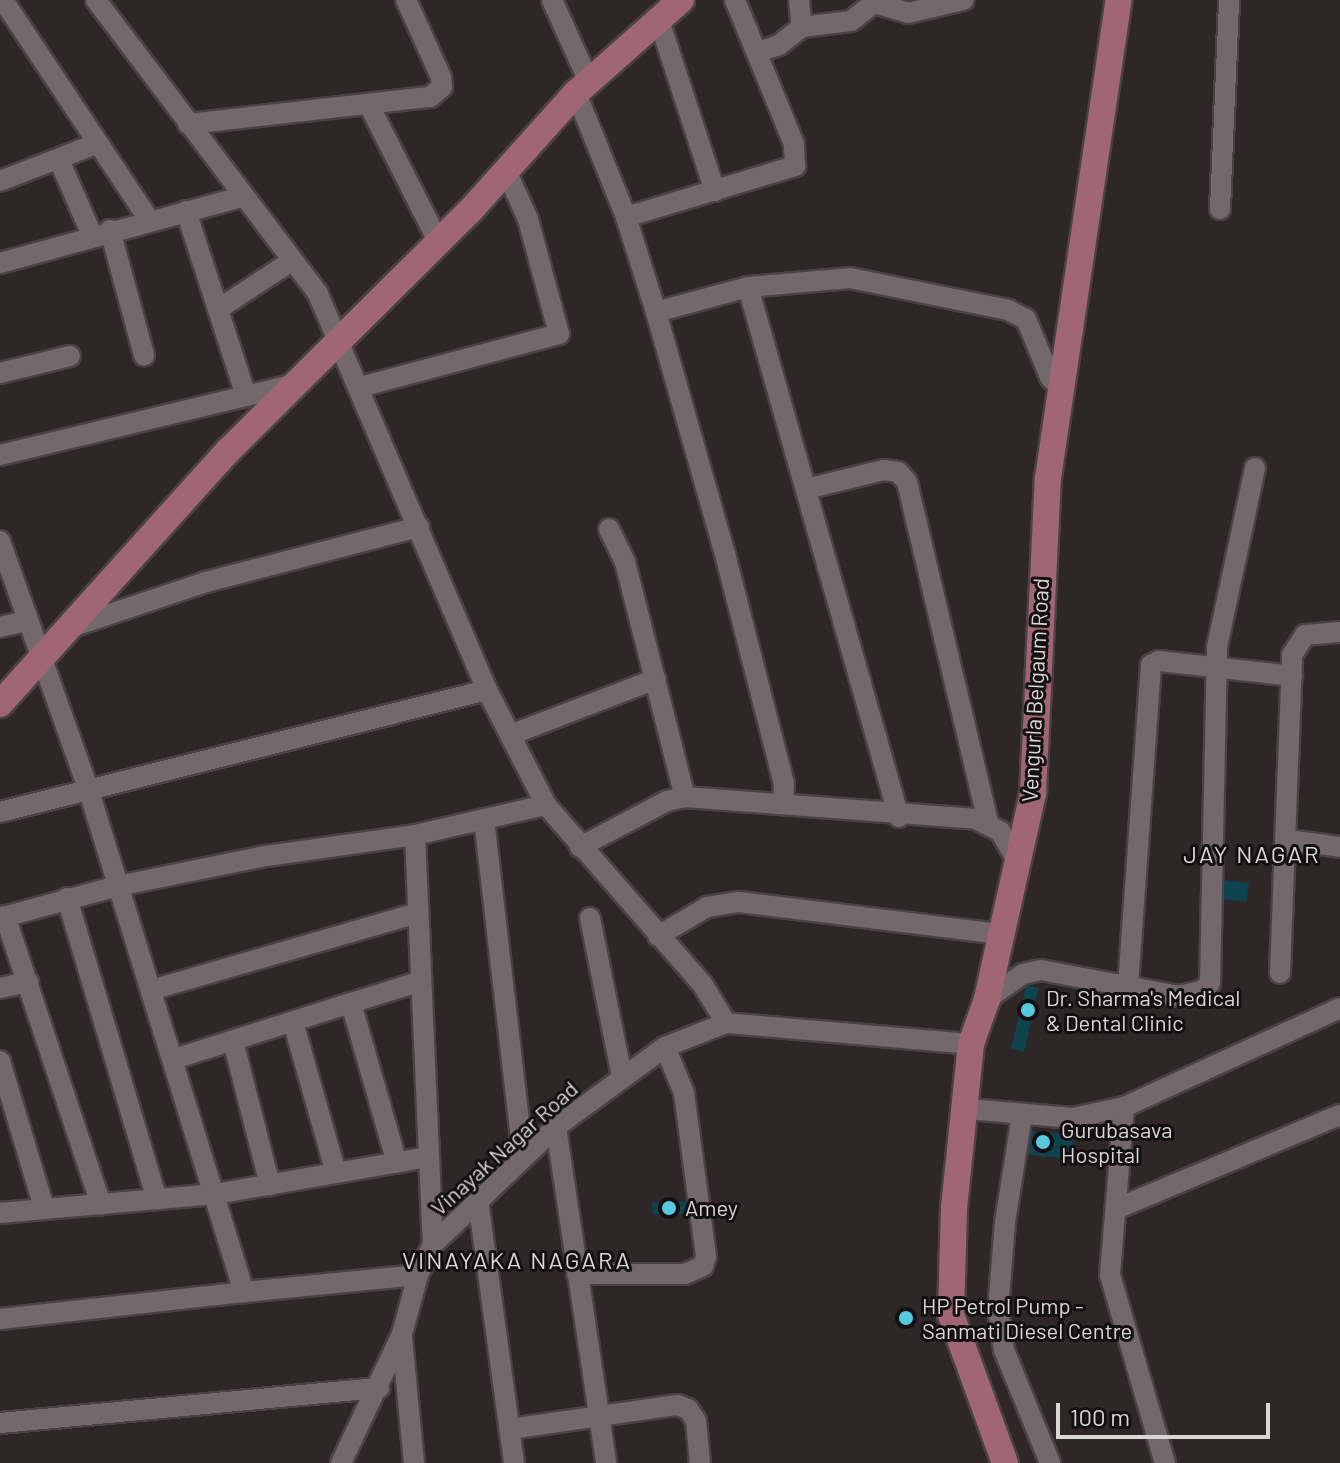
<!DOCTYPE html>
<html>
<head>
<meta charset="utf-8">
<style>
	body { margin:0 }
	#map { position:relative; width:1340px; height:1463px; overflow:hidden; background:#2f2628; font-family:Barlow,sans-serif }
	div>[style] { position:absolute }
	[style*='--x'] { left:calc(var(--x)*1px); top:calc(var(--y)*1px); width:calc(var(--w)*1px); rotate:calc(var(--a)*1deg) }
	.building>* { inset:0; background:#0e444e; transform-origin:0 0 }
	.roads { filter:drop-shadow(2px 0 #4a4244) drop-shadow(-2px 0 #4a4244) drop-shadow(0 2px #4a4244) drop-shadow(0 -2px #4a4244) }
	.minor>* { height:20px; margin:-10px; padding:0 10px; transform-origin:10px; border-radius:10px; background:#73686b }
	.major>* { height:26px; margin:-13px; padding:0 13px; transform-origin:13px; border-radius:13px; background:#a16676 }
	.dots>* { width:22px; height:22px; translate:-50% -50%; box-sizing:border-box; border:4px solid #141011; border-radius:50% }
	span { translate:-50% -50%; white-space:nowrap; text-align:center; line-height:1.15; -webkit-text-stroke:6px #141011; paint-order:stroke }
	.street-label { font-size:22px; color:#dbd5d6 }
	.poi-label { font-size:22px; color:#dbd5d6 }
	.left { translate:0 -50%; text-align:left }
	.neighbourhood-label { font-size:24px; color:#dbd5d6; letter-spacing:2px }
	.scale { position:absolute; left:1056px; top:1403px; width:214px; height:36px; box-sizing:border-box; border:4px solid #dbd5d6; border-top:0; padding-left:10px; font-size:24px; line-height:28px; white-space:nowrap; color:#dbd5d6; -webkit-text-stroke:6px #141011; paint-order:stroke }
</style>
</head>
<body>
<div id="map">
	<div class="building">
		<i style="left:1224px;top:880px;width:25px;height:19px;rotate:7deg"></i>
		<i style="left:1026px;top:985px;width:13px;height:65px;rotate:13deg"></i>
		<i style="left:1030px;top:1131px;width:44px;height:24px;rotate:5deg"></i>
		<i style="clip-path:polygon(685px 1201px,685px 1214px,653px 1214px,652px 1203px)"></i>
	</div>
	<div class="roads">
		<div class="minor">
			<i style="--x:96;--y:0;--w:368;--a:52.9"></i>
			<i style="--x:318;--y:294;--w:431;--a:66.9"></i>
			<i style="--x:487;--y:690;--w:129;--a:62.8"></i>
			<i style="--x:546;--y:805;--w:239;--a:48.9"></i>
			<i style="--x:703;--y:985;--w:44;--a:58.8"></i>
			<i style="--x:552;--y:0;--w:90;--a:65.7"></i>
			<i style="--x:799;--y:0;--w:27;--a:84"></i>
			<i style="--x:5;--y:3;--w:262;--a:56.4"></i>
			<i style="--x:659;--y:20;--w:180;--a:71.9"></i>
			<i style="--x:758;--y:52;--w:22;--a:-18"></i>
			<i style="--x:779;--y:45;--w:29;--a:-38"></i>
			<i style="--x:802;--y:27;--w:49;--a:-7"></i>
			<i style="--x:851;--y:21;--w:29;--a:-38"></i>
			<i style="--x:874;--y:3;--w:35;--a:16"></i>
			<i style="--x:908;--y:13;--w:57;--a:-13.1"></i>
			<i style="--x:576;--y:93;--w:134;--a:68"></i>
			<i style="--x:626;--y:217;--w:100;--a:72.5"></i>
			<i style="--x:656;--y:312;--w:252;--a:74.1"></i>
			<i style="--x:725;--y:554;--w:236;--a:75.6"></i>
			<i style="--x:784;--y:783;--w:18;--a:93"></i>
			<i style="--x:370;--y:107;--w:150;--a:63.1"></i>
			<i style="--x:188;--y:124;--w:244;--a:-6.4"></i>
			<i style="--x:430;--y:97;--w:16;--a:-40"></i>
			<i style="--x:442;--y:87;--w:10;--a:-96"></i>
			<i style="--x:441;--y:77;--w:85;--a:-114.4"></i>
			<i style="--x:59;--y:160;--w:82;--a:66.3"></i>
			<i style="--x:0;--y:181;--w:103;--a:-21.1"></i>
			<i style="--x:1220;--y:209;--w:209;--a:-87.5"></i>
			<i style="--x:186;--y:211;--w:194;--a:72"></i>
			<i style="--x:626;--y:217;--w:177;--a:-16.8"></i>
			<i style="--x:795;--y:166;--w:22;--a:-93"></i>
			<i style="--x:794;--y:144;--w:156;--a:-112.3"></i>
			<i style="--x:110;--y:230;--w:130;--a:74.8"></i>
			<i style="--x:0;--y:263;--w:251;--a:-15.3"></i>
			<i style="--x:748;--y:287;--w:551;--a:74.1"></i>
			<i style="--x:220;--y:308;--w:87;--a:-33.3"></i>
			<i style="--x:656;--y:312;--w:95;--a:-15.2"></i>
			<i style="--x:748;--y:287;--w:102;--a:-5"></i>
			<i style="--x:850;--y:278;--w:161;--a:11.4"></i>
			<i style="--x:1008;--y:310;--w:20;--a:27"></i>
			<i style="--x:1026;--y:319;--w:63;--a:67.5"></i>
			<i style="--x:1050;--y:377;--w:15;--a:48"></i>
			<i style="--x:0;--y:373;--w:72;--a:-13.7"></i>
			<i style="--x:360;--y:387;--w:206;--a:-14.9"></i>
			<i style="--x:559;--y:334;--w:119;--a:-105.1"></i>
			<i style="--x:528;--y:219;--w:53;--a:-114.6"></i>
			<i style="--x:0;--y:455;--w:300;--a:-13.5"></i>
			<i style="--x:806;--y:489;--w:80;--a:-13.7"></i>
			<i style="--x:884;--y:470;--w:14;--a:8"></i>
			<i style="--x:898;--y:472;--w:13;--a:48"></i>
			<i style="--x:907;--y:482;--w:350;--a:76.6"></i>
			<i style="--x:609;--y:529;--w:37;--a:64"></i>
			<i style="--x:625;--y:562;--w:243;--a:75.7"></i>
			<i style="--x:0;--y:541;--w:262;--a:70.4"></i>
			<i style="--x:88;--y:788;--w:528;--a:72.8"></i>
			<i style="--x:244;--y:1292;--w:175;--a:-5.6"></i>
			<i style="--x:0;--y:627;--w:27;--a:-13"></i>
			<i style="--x:68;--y:628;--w:145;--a:-18.4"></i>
			<i style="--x:206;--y:582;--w:220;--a:-14.5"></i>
			<i style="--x:510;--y:735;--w:156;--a:-21"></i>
			<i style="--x:0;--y:812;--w:502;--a:-14.06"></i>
			<i style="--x:484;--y:819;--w:341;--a:83.4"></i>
			<i style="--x:415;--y:835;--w:409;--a:87.5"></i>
			<i style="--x:1289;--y:840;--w:51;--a:7.8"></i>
			<i style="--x:580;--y:847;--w:98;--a:-27.9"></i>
			<i style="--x:667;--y:801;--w:18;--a:-13"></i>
			<i style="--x:685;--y:797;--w:292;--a:4.3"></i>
			<i style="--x:976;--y:819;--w:27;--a:27"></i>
			<i style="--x:1000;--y:831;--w:38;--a:60"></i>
			<i style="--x:67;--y:898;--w:314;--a:73.4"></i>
			<i style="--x:5;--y:916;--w:304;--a:71.6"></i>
			<i style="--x:101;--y:1204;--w:115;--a:-5"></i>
			<i style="--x:216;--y:1194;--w:216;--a:-9.9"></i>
			<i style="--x:0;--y:918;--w:122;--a:-15.2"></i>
			<i style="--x:118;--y:886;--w:151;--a:-11.5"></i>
			<i style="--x:266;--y:856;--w:150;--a:-8"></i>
			<i style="--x:415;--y:835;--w:134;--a:-12.9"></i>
			<i style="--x:590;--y:918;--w:162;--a:78.6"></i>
			<i style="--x:658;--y:936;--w:57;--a:-30.6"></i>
			<i style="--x:707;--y:907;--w:32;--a:-9"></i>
			<i style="--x:739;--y:902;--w:264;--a:7"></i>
			<i style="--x:1280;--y:973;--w:318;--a:-87.8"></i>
			<i style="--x:1292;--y:655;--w:24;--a:-57"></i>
			<i style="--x:1305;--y:635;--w:35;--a:-5"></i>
			<i style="--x:1128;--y:986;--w:322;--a:-85.9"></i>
			<i style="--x:1151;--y:665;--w:9;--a:-27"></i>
			<i style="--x:1159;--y:661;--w:134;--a:6.4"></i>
			<i style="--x:0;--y:988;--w:29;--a:-12"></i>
			<i style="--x:151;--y:990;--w:278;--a:-16.1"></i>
			<i style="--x:987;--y:999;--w:44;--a:-34.8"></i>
			<i style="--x:1023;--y:974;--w:18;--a:-13"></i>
			<i style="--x:1041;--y:970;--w:139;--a:10.7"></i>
			<i style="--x:1178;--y:996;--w:25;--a:-12"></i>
			<i style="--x:1202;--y:991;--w:11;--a:-45"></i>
			<i style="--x:1210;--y:983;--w:336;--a:-88.8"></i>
			<i style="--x:1217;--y:647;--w:183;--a:-78"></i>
			<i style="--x:351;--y:1003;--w:73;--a:-17.4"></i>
			<i style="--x:293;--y:1022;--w:157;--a:74.1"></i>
			<i style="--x:233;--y:1041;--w:149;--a:75.6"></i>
			<i style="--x:174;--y:1059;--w:186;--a:-17.6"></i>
			<i style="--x:351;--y:1003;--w:166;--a:74"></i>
			<i style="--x:0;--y:1061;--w:153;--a:73.3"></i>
			<i style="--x:1124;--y:1107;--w:169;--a:94.8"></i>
			<i style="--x:1110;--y:1275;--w:196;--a:73.7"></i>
			<i style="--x:968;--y:1109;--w:105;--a:4.9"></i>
			<i style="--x:1073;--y:1118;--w:52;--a:-12.2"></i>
			<i style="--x:1124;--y:1107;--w:238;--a:-24.6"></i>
			<i style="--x:1022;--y:1115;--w:108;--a:99"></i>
			<i style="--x:1005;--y:1222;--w:88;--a:94.5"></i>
			<i style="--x:998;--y:1310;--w:40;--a:81.5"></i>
			<i style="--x:1004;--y:1350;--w:122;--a:67.8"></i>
			<i style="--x:556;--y:1127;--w:340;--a:81.5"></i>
			<i style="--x:478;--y:1200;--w:265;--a:82.2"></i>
			<i style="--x:1116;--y:1209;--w:243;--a:-22.8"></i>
			<i style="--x:0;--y:1213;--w:101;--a:-5.1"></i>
			<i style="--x:577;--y:1274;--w:108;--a:0"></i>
			<i style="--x:685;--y:1274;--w:20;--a:-24"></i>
			<i style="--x:703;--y:1266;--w:10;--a:-73"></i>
			<i style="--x:706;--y:1256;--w:164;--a:-97.7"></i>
			<i style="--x:684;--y:1093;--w:50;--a:-112.4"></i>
			<i style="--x:0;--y:1319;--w:245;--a:-6.3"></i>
			<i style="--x:402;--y:1338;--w:126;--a:84.5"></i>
			<i style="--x:0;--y:1423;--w:381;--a:-5.3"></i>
			<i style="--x:510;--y:1429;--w:169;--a:-8.2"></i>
			<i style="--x:677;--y:1405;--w:12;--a:20"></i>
			<i style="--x:688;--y:1409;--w:14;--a:56"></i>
			<i style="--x:696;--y:1421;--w:42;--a:84.6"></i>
			<i style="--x:341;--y:1463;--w:143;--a:-64.7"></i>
			<i style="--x:402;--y:1334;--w:61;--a:-74.8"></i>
			<i style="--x:418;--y:1275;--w:34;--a:-64"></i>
			<i style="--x:433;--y:1244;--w:170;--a:-43.6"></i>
			<i style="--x:556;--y:1127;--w:135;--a:-36.3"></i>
			<i style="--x:665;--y:1047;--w:66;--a:-21.5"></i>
			<i style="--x:726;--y:1023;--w:246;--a:4.9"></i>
		</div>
		<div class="major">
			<i style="--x:0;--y:704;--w:342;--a:-48"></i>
			<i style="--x:229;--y:450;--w:339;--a:-44.8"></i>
			<i style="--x:470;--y:211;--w:159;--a:-48.1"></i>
			<i style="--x:576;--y:93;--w:140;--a:-41.5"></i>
			<i style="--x:1005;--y:1463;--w:158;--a:-110"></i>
			<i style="--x:951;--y:1315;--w:107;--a:-88.4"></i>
			<i style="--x:954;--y:1208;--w:165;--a:-84.1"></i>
			<i style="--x:971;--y:1044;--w:48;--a:-70.4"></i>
			<i style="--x:987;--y:999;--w:211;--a:-77.4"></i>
			<i style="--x:1033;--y:793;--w:315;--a:-87.3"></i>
			<i style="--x:1048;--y:478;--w:483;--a:-81.6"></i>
		</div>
	</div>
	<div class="dots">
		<i style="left:1028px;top:1010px;background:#55cadf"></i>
		<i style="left:1043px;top:1142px;background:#55cadf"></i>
		<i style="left:669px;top:1208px;background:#55cadf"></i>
		<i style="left:906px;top:1318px;background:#55cadf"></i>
	</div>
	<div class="street-label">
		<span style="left:1035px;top:690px;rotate:-87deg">Vengurla Belgaum Road</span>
		<span style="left:504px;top:1148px;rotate:-42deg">Vinayak Nagar Road</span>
	</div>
	<div class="poi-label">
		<span class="left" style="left:1046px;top:1010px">Dr. Sharma's Medical<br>&amp; Dental Clinic</span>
		<span class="left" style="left:1061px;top:1142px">Gurubasava<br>Hospital</span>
		<span class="left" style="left:685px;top:1208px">Amey</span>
		<span class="left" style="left:922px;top:1318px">HP Petrol Pump -<br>Sanmati Diesel Centre</span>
	</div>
	<div class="neighbourhood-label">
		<span style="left:1252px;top:854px">JAY NAGAR</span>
		<span style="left:517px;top:1260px">VINAYAKA NAGARA</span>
	</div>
	<div class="scale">100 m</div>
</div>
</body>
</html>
